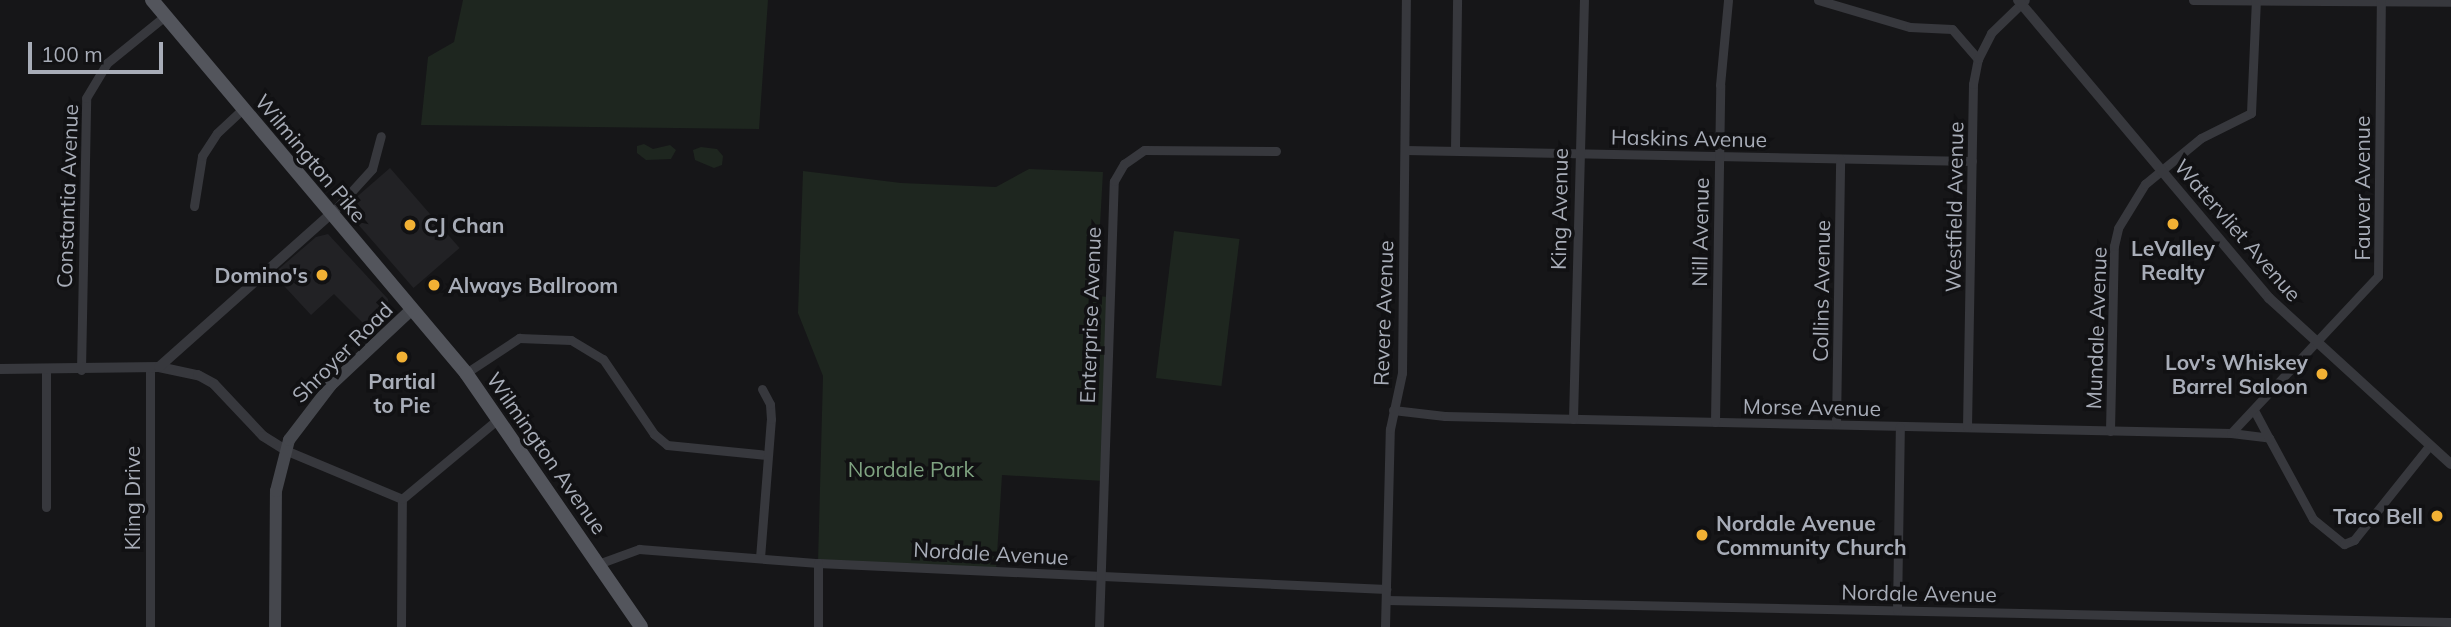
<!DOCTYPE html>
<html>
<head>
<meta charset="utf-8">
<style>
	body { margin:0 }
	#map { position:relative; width:2451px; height:627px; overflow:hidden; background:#161618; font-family:Mulish,sans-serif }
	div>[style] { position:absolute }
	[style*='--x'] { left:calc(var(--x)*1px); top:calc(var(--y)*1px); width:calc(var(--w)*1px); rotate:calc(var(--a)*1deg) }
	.built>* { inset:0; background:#222225; transform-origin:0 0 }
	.green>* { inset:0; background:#1e261f; transform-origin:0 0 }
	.minor>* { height:9px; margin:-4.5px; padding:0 4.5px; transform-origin:4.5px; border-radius:4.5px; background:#37383d }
	.tertiary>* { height:10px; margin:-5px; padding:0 5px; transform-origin:5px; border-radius:5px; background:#37383d }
	.secondary>* { height:12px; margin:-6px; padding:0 6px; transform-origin:6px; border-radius:6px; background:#45474d }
	.primary>* { height:14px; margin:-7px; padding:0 7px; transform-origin:7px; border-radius:7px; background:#53555c }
	.dots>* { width:19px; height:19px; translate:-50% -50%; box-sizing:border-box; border:4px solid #111113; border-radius:50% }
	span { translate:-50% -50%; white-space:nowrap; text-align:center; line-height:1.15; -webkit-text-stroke:7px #111113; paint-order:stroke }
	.street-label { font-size:21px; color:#a8adb8 }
	.poi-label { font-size:21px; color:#a8adb8; font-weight:700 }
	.left { translate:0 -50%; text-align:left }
	.right { translate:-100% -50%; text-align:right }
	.park-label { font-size:21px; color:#7fa381 }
	.scale { position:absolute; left:28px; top:42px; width:135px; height:32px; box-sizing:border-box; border:4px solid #a8adb8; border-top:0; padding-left:9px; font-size:21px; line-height:24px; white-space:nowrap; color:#a8adb8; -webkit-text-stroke:5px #111113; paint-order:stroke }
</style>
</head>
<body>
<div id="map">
	<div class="built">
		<i style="left:390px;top:168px;width:106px;height:61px;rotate:49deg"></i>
		<i style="clip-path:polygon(328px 234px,388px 299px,390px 318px,373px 333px,334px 294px,311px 315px,273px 274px,316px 237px)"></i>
	</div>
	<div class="green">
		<i style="clip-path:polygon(463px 0,768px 0,759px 129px,421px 125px,428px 57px,454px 42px)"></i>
		<i style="clip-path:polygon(644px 144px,653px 149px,670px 145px,676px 150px,671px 159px,646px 160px,637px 153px,637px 146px)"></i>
		<i style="clip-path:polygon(701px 147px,717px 149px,723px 156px,722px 165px,714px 168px,695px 160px,693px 150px)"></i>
		<i style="clip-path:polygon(1029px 169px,1103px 172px,1096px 296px,1109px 297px,1104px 481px,1002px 475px,996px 571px,818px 563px,823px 376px,798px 313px,803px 171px,901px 183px,996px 187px)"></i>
		<i style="left:1174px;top:231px;width:66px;height:148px;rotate:7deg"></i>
	</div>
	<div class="minor">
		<i style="--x:1818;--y:0;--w:96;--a:16.4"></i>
		<i style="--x:1910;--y:27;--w:42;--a:2.7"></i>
		<i style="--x:1952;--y:29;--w:40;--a:49"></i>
		<i style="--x:2193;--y:0;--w:258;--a:0.4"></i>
		<i style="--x:1455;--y:149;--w:149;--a:-89.2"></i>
		<i style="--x:1405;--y:150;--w:567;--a:1.11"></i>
		<i style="--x:194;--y:206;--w:51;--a:-80.9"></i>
		<i style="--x:202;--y:156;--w:27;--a:-57"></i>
		<i style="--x:217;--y:133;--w:34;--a:-43"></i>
		<i style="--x:331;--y:214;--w:61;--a:-47.7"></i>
		<i style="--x:372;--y:169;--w:34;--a:-75"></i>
		<i style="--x:46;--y:369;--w:138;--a:90"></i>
		<i style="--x:81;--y:370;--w:272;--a:-88.9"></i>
		<i style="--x:86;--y:98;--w:41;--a:-59"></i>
		<i style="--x:107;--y:63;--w:75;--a:-39"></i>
		<i style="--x:466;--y:373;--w:64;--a:-33.4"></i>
		<i style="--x:519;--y:338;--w:52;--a:2.2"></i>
		<i style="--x:571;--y:340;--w:37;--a:31"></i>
		<i style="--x:603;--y:359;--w:91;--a:55.8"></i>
		<i style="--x:654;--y:434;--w:17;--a:40"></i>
		<i style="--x:667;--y:445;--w:100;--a:5.7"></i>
		<i style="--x:1393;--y:410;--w:52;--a:6.6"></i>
		<i style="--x:1445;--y:416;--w:786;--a:1.24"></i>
		<i style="--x:2231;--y:433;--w:38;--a:7"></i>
		<i style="--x:2269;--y:438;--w:92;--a:61.5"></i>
		<i style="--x:2313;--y:519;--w:40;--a:39"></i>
		<i style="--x:2344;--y:544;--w:11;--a:-22"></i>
		<i style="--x:2354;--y:540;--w:120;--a:-51.4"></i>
		<i style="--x:2255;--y:412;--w:30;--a:62"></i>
		<i style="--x:1573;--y:419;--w:419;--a:-88.5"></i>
		<i style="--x:1715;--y:422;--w:337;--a:-89.1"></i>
		<i style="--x:1720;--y:85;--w:85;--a:-84.6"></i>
		<i style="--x:1836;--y:424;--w:265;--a:-89.1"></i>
		<i style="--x:1967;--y:427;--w:343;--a:-89"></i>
		<i style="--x:1973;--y:84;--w:25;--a:-79"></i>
		<i style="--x:1978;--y:59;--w:29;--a:-63"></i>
		<i style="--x:1991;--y:33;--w:47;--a:-44.1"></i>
		<i style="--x:2110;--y:431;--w:185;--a:-88.8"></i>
		<i style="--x:2114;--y:246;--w:18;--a:-77"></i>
		<i style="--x:2118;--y:228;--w:52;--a:-58.5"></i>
		<i style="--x:2145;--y:184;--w:72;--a:-39.4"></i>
		<i style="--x:2201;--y:138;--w:56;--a:-26.6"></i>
		<i style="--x:2251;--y:113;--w:113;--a:-87.5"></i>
		<i style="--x:2231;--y:433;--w:215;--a:-46.9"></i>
		<i style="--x:2378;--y:276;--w:276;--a:-89.4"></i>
		<i style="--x:285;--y:450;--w:127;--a:22.7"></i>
		<i style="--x:760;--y:558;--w:139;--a:-85.5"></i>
		<i style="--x:771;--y:419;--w:15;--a:-94"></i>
		<i style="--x:770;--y:404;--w:17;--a:-118"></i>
		<i style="--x:598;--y:564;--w:44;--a:-20.1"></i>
		<i style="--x:639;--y:549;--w:180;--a:4.5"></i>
		<i style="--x:818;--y:563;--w:569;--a:2.62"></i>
		<i style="--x:1386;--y:600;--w:1065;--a:1.18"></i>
		<i style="--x:1897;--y:610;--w:183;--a:-89.1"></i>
		<i style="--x:150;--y:627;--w:258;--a:-90"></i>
		<i style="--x:401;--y:627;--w:128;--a:-89.6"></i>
		<i style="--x:402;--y:499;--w:125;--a:-39.8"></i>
		<i style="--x:818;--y:627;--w:64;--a:-90"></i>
		<i style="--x:1099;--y:627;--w:446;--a:-88.1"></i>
		<i style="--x:1114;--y:181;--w:20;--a:-60"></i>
		<i style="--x:1124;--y:164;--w:24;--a:-35"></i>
		<i style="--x:1144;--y:150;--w:132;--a:0.4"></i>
		<i style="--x:1385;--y:627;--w:198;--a:-88.6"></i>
		<i style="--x:1390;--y:429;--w:57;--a:-77.9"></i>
		<i style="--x:1402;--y:373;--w:373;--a:-89.4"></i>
	</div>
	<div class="tertiary">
		<i style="--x:2018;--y:0;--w:390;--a:49.9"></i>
		<i style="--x:2269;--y:298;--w:246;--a:42.4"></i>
		<i style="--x:159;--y:367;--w:40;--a:12"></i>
		<i style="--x:198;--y:375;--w:18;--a:29"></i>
		<i style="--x:214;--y:384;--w:71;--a:46.7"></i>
		<i style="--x:263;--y:436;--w:26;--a:32"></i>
		<i style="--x:0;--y:369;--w:159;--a:-0.7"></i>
		<i style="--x:159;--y:367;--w:230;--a:-41.7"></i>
	</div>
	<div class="secondary">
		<i style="--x:275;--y:627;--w:136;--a:-89.6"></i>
		<i style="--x:276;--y:491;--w:53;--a:-75.7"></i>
		<i style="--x:289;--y:440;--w:69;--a:-52.6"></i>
		<i style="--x:331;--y:385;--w:111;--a:-43.2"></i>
	</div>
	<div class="primary">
		<i style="--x:152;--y:0;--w:488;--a:49.9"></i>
		<i style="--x:466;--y:373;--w:308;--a:55.4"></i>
	</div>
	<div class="dots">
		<i style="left:2173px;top:224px;background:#f2b134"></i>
		<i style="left:410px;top:225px;background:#f2b134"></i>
		<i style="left:322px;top:275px;background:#f2b134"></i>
		<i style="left:434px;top:285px;background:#f2b134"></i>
		<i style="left:402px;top:357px;background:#f2b134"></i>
		<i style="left:2322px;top:374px;background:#f2b134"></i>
		<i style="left:2437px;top:516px;background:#f2b134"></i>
		<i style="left:1702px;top:535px;background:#f2b134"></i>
	</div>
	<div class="street-label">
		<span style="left:1689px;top:138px;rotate:1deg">Haskins Avenue</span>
		<span style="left:311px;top:158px;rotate:50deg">Wilmington Pike</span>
		<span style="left:2362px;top:188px;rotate:-90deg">Fauver Avenue</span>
		<span style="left:67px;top:196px;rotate:-88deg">Constantia Avenue</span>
		<span style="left:1954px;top:207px;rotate:-89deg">Westfield Avenue</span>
		<span style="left:1559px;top:209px;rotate:-89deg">King Avenue</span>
		<span style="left:2238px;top:230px;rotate:49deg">Watervliet Avenue</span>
		<span style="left:1700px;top:232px;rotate:-89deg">Nill Avenue</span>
		<span style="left:1821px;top:291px;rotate:-89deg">Collins Avenue</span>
		<span style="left:1383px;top:313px;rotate:-88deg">Revere Avenue</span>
		<span style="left:1090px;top:315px;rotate:-88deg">Enterprise Avenue</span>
		<span style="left:2096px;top:328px;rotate:-88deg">Mundale Avenue</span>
		<span style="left:342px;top:352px;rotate:-45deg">Shroyer Road</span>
		<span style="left:1812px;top:407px;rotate:1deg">Morse Avenue</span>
		<span style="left:547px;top:453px;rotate:55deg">Wilmington Avenue</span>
		<span style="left:132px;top:498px;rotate:-90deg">Kling Drive</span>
		<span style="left:991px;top:553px;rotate:3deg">Nordale Avenue</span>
		<span style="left:1919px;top:593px;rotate:1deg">Nordale Avenue</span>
	</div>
	<div class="poi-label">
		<span class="left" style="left:424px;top:225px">CJ Chan</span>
		<span style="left:2173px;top:260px">LeValley<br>Realty</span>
		<span class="right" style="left:308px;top:275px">Domino's</span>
		<span class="left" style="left:448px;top:285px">Always Ballroom</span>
		<span class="right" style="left:2308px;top:374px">Lov's Whiskey<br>Barrel Saloon</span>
		<span style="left:402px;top:393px">Partial<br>to Pie</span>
		<span class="right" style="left:2423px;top:516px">Taco Bell</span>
		<span class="left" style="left:1716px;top:535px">Nordale Avenue<br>Community Church</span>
	</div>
	<div class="park-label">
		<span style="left:911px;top:469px">Nordale Park</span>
	</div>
	<div class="scale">100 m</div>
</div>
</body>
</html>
